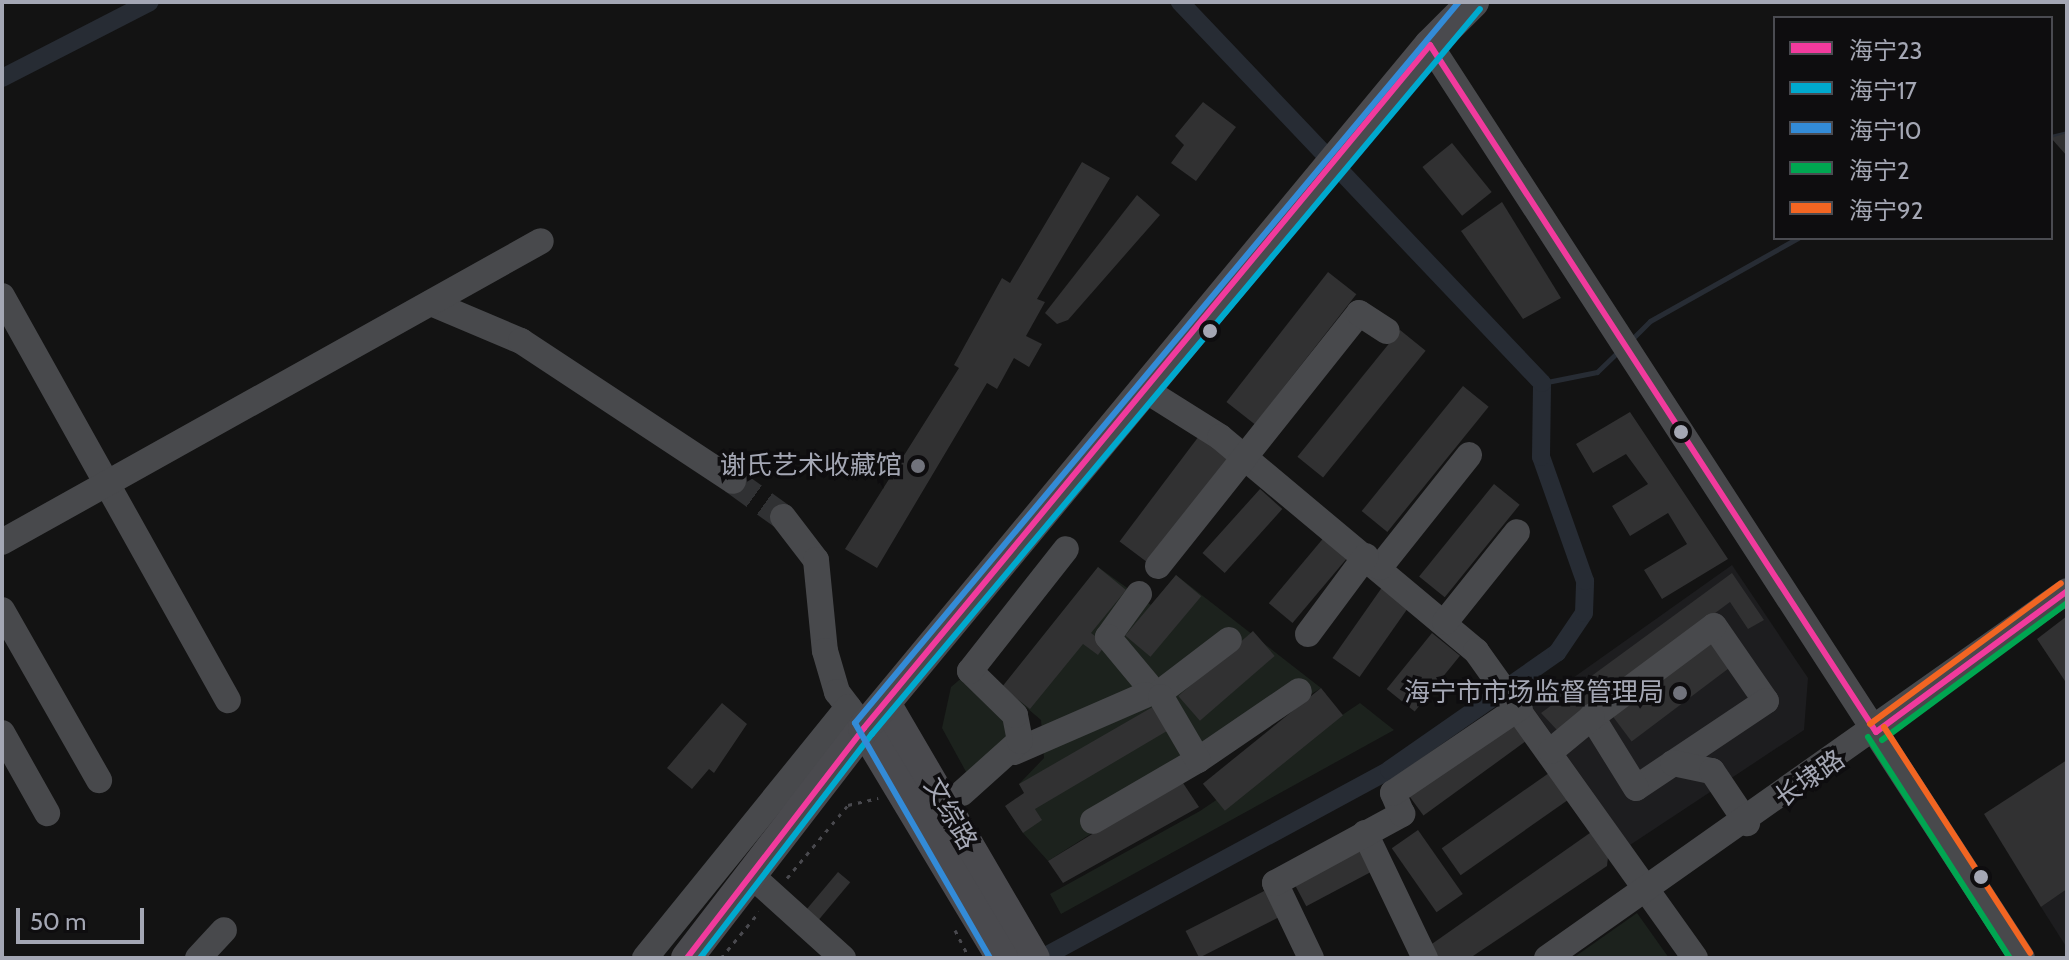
<!DOCTYPE html>
<html>
<head>
<meta charset="utf-8">
<style>
	body { margin:0 }
	#map { position:relative; width:2069px; height:960px; overflow:hidden; background:#131313; font-family:Cabin,"Noto Sans SC",sans-serif }
	div>[style] { position:absolute }
	[style*='--x'] { left:calc(var(--x)*1px); top:calc(var(--y)*1px); width:calc(var(--w)*1px); rotate:calc(var(--a)*1deg) }
	.built>* { inset:0; background:#1d1d1f }
	.green>* { inset:0; background:#1c221d }
	.stream>* { height:5px; margin:-2.5px; padding:0 2.5px; transform-origin:2.5px; border-radius:2.5px; background:#272c34 }
	.canal>* { height:18px; margin:-9px; padding:0 9px; transform-origin:9px; border-radius:9px; background:#272c34 }
	.building>* { inset:0; background:#313132; transform-origin:0 0 }
	.minor-tunnel>* { height:26px; margin-top:-13px; transform-origin:0; background:repeating-linear-gradient(90deg,#303133 0 26px,transparent 0 39px) }
	.path>* { height:3px; margin-top:-1.5px; transform-origin:0; background:repeating-linear-gradient(90deg,#49494e 0 4px,transparent 0 10px) }
	.minor>* { height:26px; margin:-13px; padding:0 13px; transform-origin:13px; border-radius:13px; background:#48494c }
	.major>* { height:32px; margin:-16px; padding:0 16px; transform-origin:16px; border-radius:16px; background:#4a4a4e }
	.bus-1>* { height:6px; margin:-3px; padding:0 3px; transform-origin:3px; border-radius:3px; background:#f13a9d }
	.bus-2>* { height:6px; margin:-3px; padding:0 3px; transform-origin:3px; border-radius:3px; background:#00a9ce }
	.bus-3>* { height:6px; margin:-3px; padding:0 3px; transform-origin:3px; border-radius:3px; background:#338bd7 }
	.bus-4>* { height:6px; margin:-3px; padding:0 3px; transform-origin:3px; border-radius:3px; background:#00a651 }
	.bus-5>* { height:6px; margin:-3px; padding:0 3px; transform-origin:3px; border-radius:3px; background:#f26522 }
	.dots>* { width:22px; height:22px; translate:-50% -50%; box-sizing:border-box; border:4px solid #0e0d0f; border-radius:50% }
	span { translate:-50% -50%; white-space:nowrap; text-align:center; line-height:1.15; -webkit-text-stroke:7px #0e0d0f; paint-order:stroke }
	.poi-label { font-size:26px; color:#a4a7b4 }
	.right { translate:-100% -50%; text-align:right }
	.street-label { font-size:26px; color:#a4a7b4 }
	.frame { position:absolute; inset:0; border:4px solid #a4a7b4; pointer-events:none }
	.legend { position:absolute; left:1773px; top:16px; width:280px; height:224px; box-sizing:border-box; background:#0e0d0f; border:2px solid #4a4b51; margin:0; padding:10px 14px; list-style:none; font-size:24px; color:#a4a7b4 }
	.legend li { display:flex; align-items:center; gap:16px; height:40px }
	.legend b { width:40px; border:2px solid #4a4b51 }
	.scale { position:absolute; left:16px; top:908px; width:128px; height:36px; box-sizing:border-box; border:4px solid #a4a7b4; border-top:0; padding-left:10px; font-size:24px; line-height:28px; white-space:nowrap; color:#a4a7b4; -webkit-text-stroke:6px #0e0d0f; paint-order:stroke }
</style>
</head>
<body>
<div id="map">
	<div class="built">
		<i style="clip-path:polygon(1732px 565px,1808px 678px,1804px 730px,1630px 845px,1532px 707px)"></i>
		<i style="clip-path:polygon(2067px 889px,2067px 948px,2041px 907px)"></i>
	</div>
	<div class="green">
		<i style="clip-path:polygon(1098px 567px,1151px 605px,1176px 575px,1321px 688px,1048px 861px,1023px 833px,1041px 819px,1019px 784px,1044px 758px,1041px 720px,1002px 687px)"></i>
		<i style="clip-path:polygon(964px 676px,1014px 731px,970px 779px,942px 728px,951px 687px)"></i>
		<i style="clip-path:polygon(1360px 703px,1394px 730px,1061px 914px,1050px 894px,1200px 811px)"></i>
		<i style="clip-path:polygon(1637px 913px,1669px 958px,1573px 958px)"></i>
	</div>
	<div class="stream">
		<i style="--x:2051;--y:137;--w:16;--a:-14"></i>
		<i style="--x:1630;--y:341;--w:28;--a:-45"></i>
		<i style="--x:1650;--y:321;--w:170;--a:-29.3"></i>
		<i style="--x:1542;--y:383;--w:56;--a:-11.3"></i>
		<i style="--x:1597;--y:372;--w:32;--a:-44"></i>
	</div>
	<div class="canal">
		<i style="--x:2;--y:78;--w:166;--a:-27.2"></i>
		<i style="--x:1042;--y:958;--w:395;--a:-28.4"></i>
		<i style="--x:1389;--y:770;--w:205;--a:-34.9"></i>
		<i style="--x:1557;--y:653;--w:48;--a:-56"></i>
		<i style="--x:1584;--y:613;--w:32;--a:-88"></i>
		<i style="--x:1585;--y:581;--w:132;--a:-109.5"></i>
		<i style="--x:1541;--y:457;--w:74;--a:-89.2"></i>
		<i style="--x:1542;--y:383;--w:526;--a:-133.54"></i>
	</div>
	<div class="building">
		<i style="clip-path:polygon(1203px 102px,1236px 127px,1196px 181px,1171px 163px,1184px 145px,1175px 136px)"></i>
		<i style="clip-path:polygon(2067px 133px,2067px 156px,2051px 138px)"></i>
		<i style="left:1452px;top:143px;width:63px;height:38px;rotate:51deg"></i>
		<i style="clip-path:polygon(1082px 162px,1110px 178px,1037px 299px,1045px 302px,1026px 336px,1042px 344px,1029px 367px,1014px 358px,997px 389px,987px 383px,877px 568px,845px 549px,959px 368px,954px 365px,1002px 278px,1010px 283px)"></i>
		<i style="clip-path:polygon(1137px 195px,1160px 215px,1068px 320px,1057px 324px,1045px 313px)"></i>
		<i style="clip-path:polygon(1502px 202px,1561px 298px,1523px 319px,1461px 231px)"></i>
		<i style="left:1328px;top:272px;width:36px;height:165px;rotate:38deg"></i>
		<i style="left:1400px;top:330px;width:33px;height:163px;rotate:39deg"></i>
		<i style="left:1463px;top:386px;width:33px;height:161px;rotate:39deg"></i>
		<i style="clip-path:polygon(1630px 412px,1728px 559px,1662px 599px,1644px 570px,1687px 544px,1668px 513px,1630px 536px,1612px 506px,1648px 484px,1626px 454px,1593px 473px,1576px 444px)"></i>
		<i style="left:1199px;top:436px;width:38px;height:132px;rotate:37deg"></i>
		<i style="left:1494px;top:484px;width:33px;height:119px;rotate:39deg"></i>
		<i style="left:1260px;top:489px;width:30px;height:86px;rotate:42deg"></i>
		<i style="left:1326px;top:535px;width:31px;height:89px;rotate:40deg"></i>
		<i style="clip-path:polygon(1098px 567px,1126px 590px,1091px 633px,1106px 644px,1098px 655px,1083px 644px,1030px 709px,1002px 687px)"></i>
		<i style="clip-path:polygon(1732px 573px,1764px 620px,1748px 629px,1730px 602px,1557px 730px,1541px 713px)"></i>
		<i style="left:1176px;top:575px;width:33px;height:79px;rotate:40deg"></i>
		<i style="left:1383px;top:586px;width:33px;height:88px;rotate:35deg"></i>
		<i style="clip-path:polygon(2067px 616px,2067px 684px,2037px 639px)"></i>
		<i style="left:1253px;top:631px;width:33px;height:99px;rotate:49deg"></i>
		<i style="left:1432px;top:633px;width:36px;height:72px;rotate:39deg"></i>
		<i style="left:1715px;top:636px;width:34px;height:130px;rotate:53deg"></i>
		<i style="left:1321px;top:688px;width:35px;height:152px;rotate:51deg"></i>
		<i style="clip-path:polygon(722px 703px,747px 724px,714px 773px,709px 769px,692px 789px,667px 768px)"></i>
		<i style="clip-path:polygon(1156px 705px,1172px 728px,1035px 809px,1042px 820px,1023px 833px,1005px 806px,1024px 793px,1019px 784px)"></i>
		<i style="left:1516px;top:715px;width:27px;height:134px;rotate:54deg"></i>
		<i style="clip-path:polygon(2067px 760px,2067px 889px,2041px 907px,1984px 814px)"></i>
		<i style="left:1549px;top:773px;width:33px;height:131px;rotate:55deg"></i>
		<i style="clip-path:polygon(1181px 780px,1199px 807px,1063px 883px,1048px 861px)"></i>
		<i style="clip-path:polygon(1597px 828px,1609px 848px,1607px 866px,1470px 958px,1438px 958px,1429px 946px)"></i>
		<i style="left:1418px;top:830px;width:78px;height:32px;rotate:55deg"></i>
		<i style="left:1361px;top:841px;width:32px;height:79px;rotate:62deg"></i>
		<i style="left:838px;top:872px;width:16px;height:49px;rotate:40deg"></i>
		<i style="left:1272px;top:887px;width:30px;height:97px;rotate:63deg"></i>
	</div>
	<div class="minor-tunnel">
		<i style="--x:733;--y:481;--w:62;--a:35.8"></i>
	</div>
	<div class="path">
		<i style="--x:787;--y:878;--w:95;--a:-50.1"></i>
		<i style="--x:848;--y:805;--w:31;--a:-13"></i>
		<i style="--x:955;--y:930;--w:31;--a:63"></i>
		<i style="--x:721;--y:958;--w:60;--a:-50.4"></i>
	</div>
	<div class="minor">
		<i style="--x:1430;--y:45;--w:1088;--a:57.04"></i>
		<i style="--x:2;--y:296;--w:463;--a:60.8"></i>
		<i style="--x:431;--y:303;--w:98;--a:22.9"></i>
		<i style="--x:521;--y:341;--w:254;--a:33.4"></i>
		<i style="--x:1147;--y:391;--w:86;--a:32.2"></i>
		<i style="--x:1220;--y:437;--w:334;--a:39.9"></i>
		<i style="--x:1476;--y:651;--w:377;--a:54.5"></i>
		<i style="--x:783;--y:517;--w:54;--a:52.5"></i>
		<i style="--x:816;--y:560;--w:91;--a:84.4"></i>
		<i style="--x:825;--y:651;--w:43;--a:73.7"></i>
		<i style="--x:837;--y:692;--w:34;--a:53"></i>
		<i style="--x:2;--y:542;--w:617;--a:-29.18"></i>
		<i style="--x:1158;--y:566;--w:323;--a:-51.5"></i>
		<i style="--x:1359;--y:313;--w:33;--a:33"></i>
		<i style="--x:1380;--y:567;--w:143;--a:-51.5"></i>
		<i style="--x:1139;--y:594;--w:53;--a:125.8"></i>
		<i style="--x:1108;--y:637;--w:62;--a:50.2"></i>
		<i style="--x:2;--y:610;--w:196;--a:60.3"></i>
		<i style="--x:1445;--y:622;--w:115;--a:-51.3"></i>
		<i style="--x:1714;--y:626;--w:91;--a:55.3"></i>
		<i style="--x:1766;--y:701;--w:156;--a:146.2"></i>
		<i style="--x:1636;--y:788;--w:84;--a:-121.8"></i>
		<i style="--x:1592;--y:717;--w:152;--a:-36.7"></i>
		<i style="--x:1308;--y:634;--w:97;--a:-53.4"></i>
		<i style="--x:1162;--y:691;--w:84;--a:-37.3"></i>
		<i style="--x:2;--y:733;--w:92;--a:60.6"></i>
		<i style="--x:1551;--y:751;--w:53;--a:-39.7"></i>
		<i style="--x:1014;--y:752;--w:143;--a:-23.5"></i>
		<i style="--x:1198;--y:760;--w:122;--a:-34.3"></i>
		<i style="--x:1673;--y:763;--w:40;--a:12"></i>
		<i style="--x:1712;--y:771;--w:63;--a:56.1"></i>
		<i style="--x:962;--y:793;--w:78;--a:-41.9"></i>
		<i style="--x:1020;--y:741;--w:26;--a:-101"></i>
		<i style="--x:1015;--y:715;--w:63;--a:-135.6"></i>
		<i style="--x:970;--y:671;--w:155;--a:-51.8"></i>
		<i style="--x:1093;--y:821;--w:121;--a:-30.2"></i>
		<i style="--x:1198;--y:760;--w:73;--a:-120.4"></i>
		<i style="--x:1365;--y:833;--w:139;--a:64.4"></i>
		<i style="--x:751;--y:875;--w:124;--a:42.1"></i>
		<i style="--x:198;--y:958;--w:38;--a:-47"></i>
		<i style="--x:645;--y:958;--w:323;--a:-51"></i>
		<i style="--x:1311;--y:958;--w:83;--a:-115.6"></i>
		<i style="--x:1275;--y:883;--w:145;--a:-28.5"></i>
		<i style="--x:1402;--y:814;--w:23;--a:-113"></i>
		<i style="--x:1393;--y:793;--w:153;--a:-34.1"></i>
		<i style="--x:1547;--y:958;--w:636;--a:-35.21"></i>
	</div>
	<div class="major">
		<i style="--x:886;--y:705;--w:293;--a:59.7"></i>
		<i style="--x:864;--y:728;--w:268;--a:59"></i>
		<i style="--x:687;--y:958;--w:290;--a:-52.4"></i>
		<i style="--x:864;--y:728;--w:887;--a:-50.35"></i>
		<i style="--x:1430;--y:45;--w:61;--a:-45"></i>
	</div>
	<div class="bus-1">
		<i style="--x:1430;--y:45;--w:819;--a:57.01"></i>
		<i style="--x:1876;--y:732;--w:237;--a:-36.4"></i>
		<i style="--x:687;--y:958;--w:290;--a:-52.4"></i>
		<i style="--x:864;--y:728;--w:887;--a:-50.35"></i>
	</div>
	<div class="bus-2">
		<i style="--x:700;--y:958;--w:282;--a:-52.5"></i>
		<i style="--x:872;--y:734;--w:946;--a:-50.02"></i>
	</div>
	<div class="bus-3">
		<i style="--x:990;--y:958;--w:271;--a:-119.9"></i>
		<i style="--x:855;--y:723;--w:941;--a:-50.05"></i>
	</div>
	<div class="bus-4">
		<i style="--x:1868;--y:737;--w:263;--a:57.3"></i>
		<i style="--x:1882;--y:740;--w:230;--a:-36.5"></i>
	</div>
	<div class="bus-5">
		<i style="--x:1870;--y:724;--w:237;--a:-36.4"></i>
		<i style="--x:1884;--y:727;--w:269;--a:57.1"></i>
	</div>
	<div class="dots">
		<i style="left:1210px;top:331px;background:#a4a7b4"></i>
		<i style="left:1681px;top:432px;background:#a4a7b4"></i>
		<i style="left:918px;top:466px;background:#71737c"></i>
		<i style="left:1680px;top:693px;background:#71737c"></i>
		<i style="left:1981px;top:877px;background:#a4a7b4"></i>
	</div>
	<div class="poi-label">
		<span class="right" style="left:902px;top:466px">谢氏艺术收藏馆</span>
		<span class="right" style="left:1664px;top:693px">海宁市市场监督管理局</span>
	</div>
	<div class="street-label">
		<span style="left:1810px;top:779px;rotate:-35deg">长埭路</span>
		<span style="left:950px;top:814px;rotate:60deg">文综路</span>
	</div>
	<div class="frame"></div>
	<ul class="legend">
	<li><b style="height:10px;background:#f13a9d"></b>海宁23</li>
	<li><b style="height:10px;background:#00a9ce"></b>海宁17</li>
	<li><b style="height:10px;background:#338bd7"></b>海宁10</li>
	<li><b style="height:10px;background:#00a651"></b>海宁2</li>
	<li><b style="height:10px;background:#f26522"></b>海宁92</li>
	</ul>
	<div class="scale">50 m</div>
</div>
</body>
</html>
